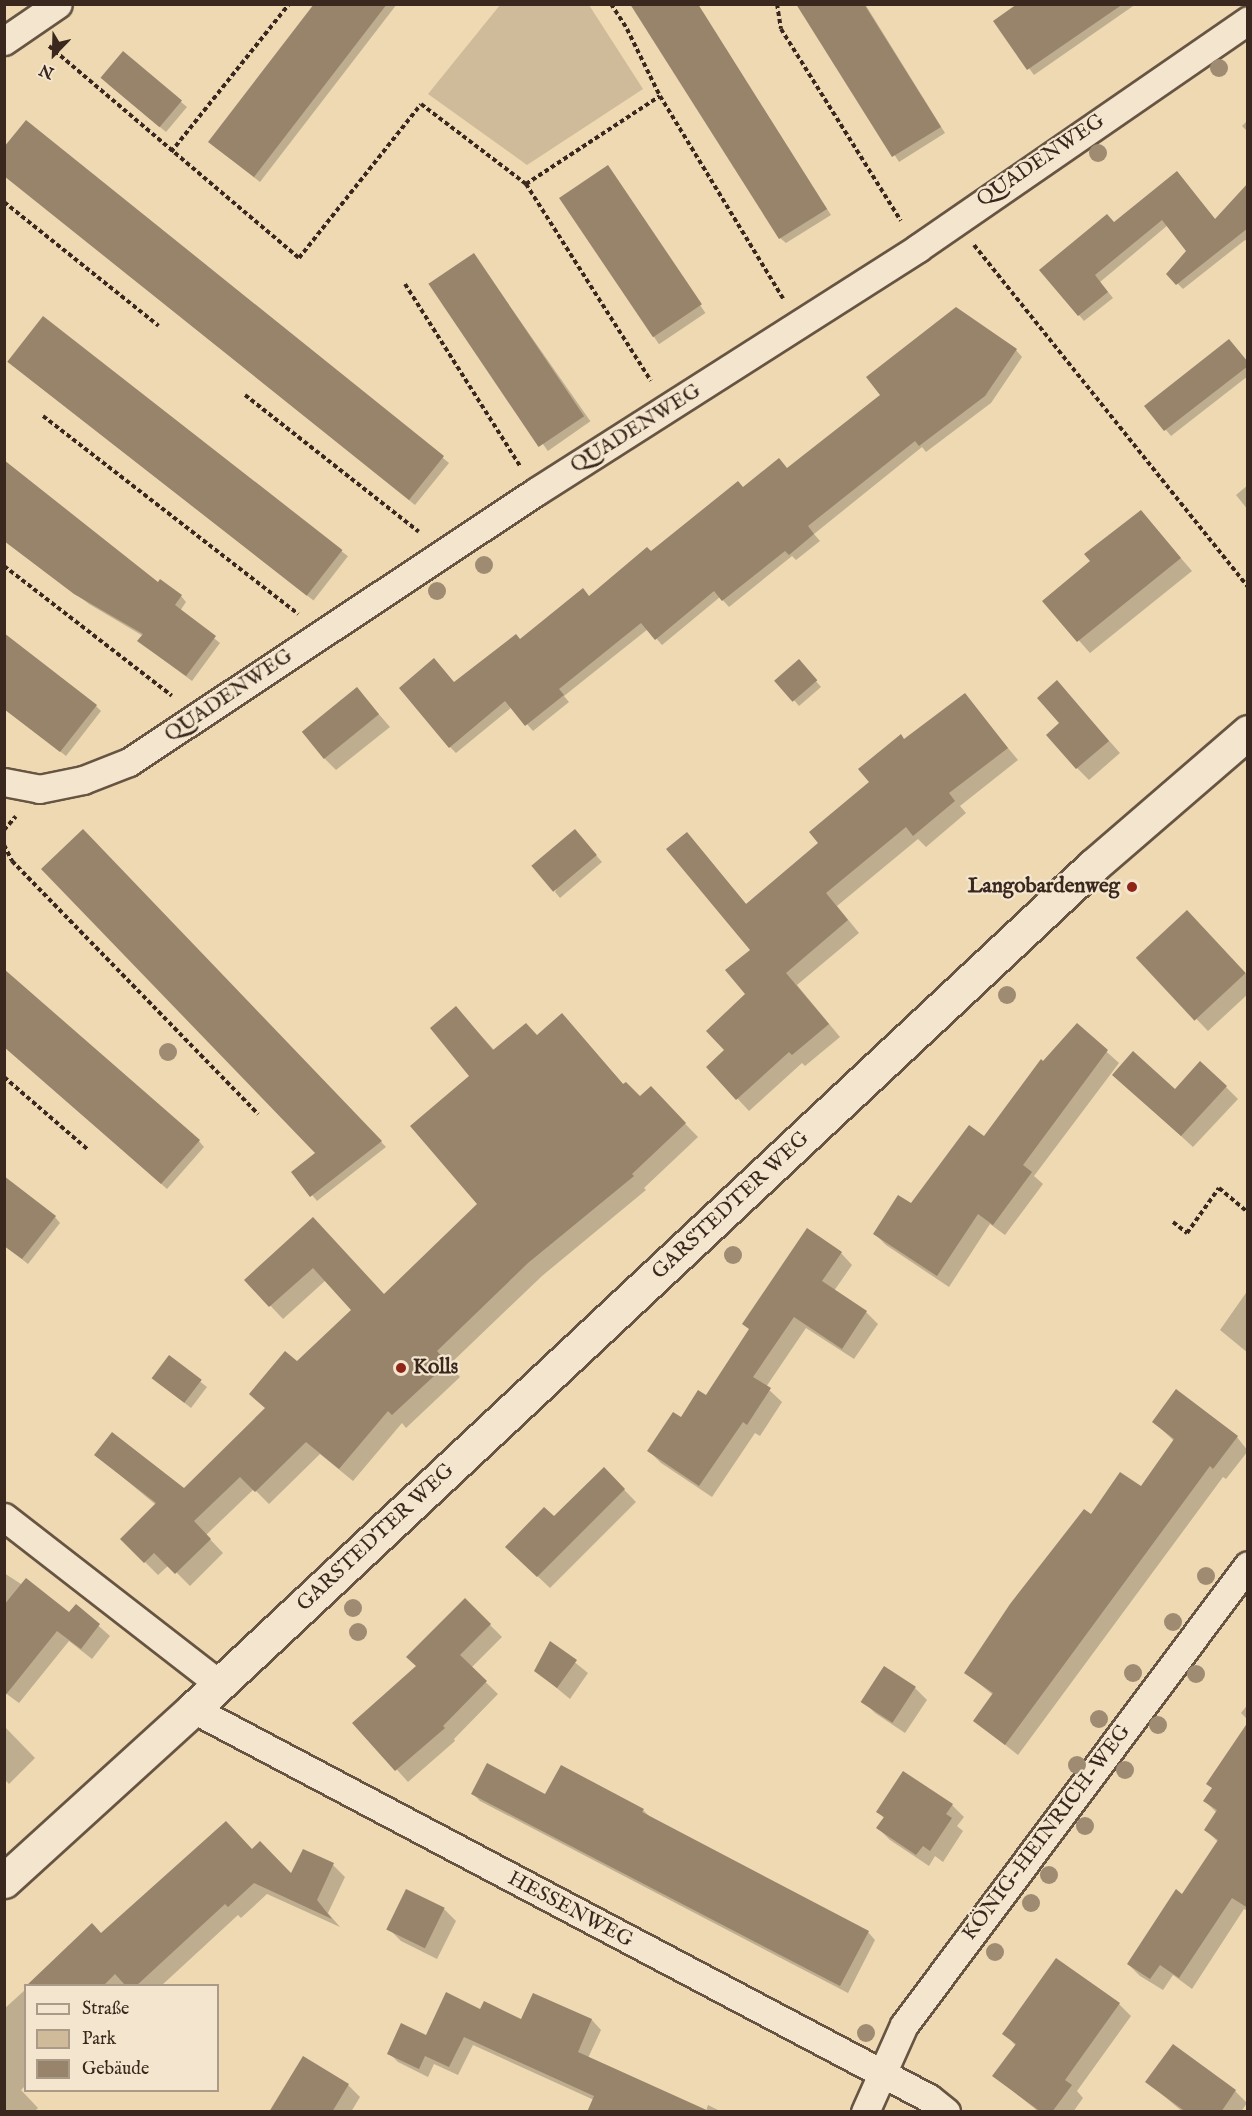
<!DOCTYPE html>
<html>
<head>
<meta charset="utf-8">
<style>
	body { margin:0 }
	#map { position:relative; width:1252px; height:2116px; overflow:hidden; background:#eed9b3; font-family:"IM FELL English",serif }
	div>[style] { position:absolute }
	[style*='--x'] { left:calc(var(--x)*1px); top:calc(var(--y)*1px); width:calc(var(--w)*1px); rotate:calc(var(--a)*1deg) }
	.green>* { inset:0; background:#cfbb9a }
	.shadow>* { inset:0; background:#0003; transform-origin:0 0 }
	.building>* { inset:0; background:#98846b; transform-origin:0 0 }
	.path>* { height:4px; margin-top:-2px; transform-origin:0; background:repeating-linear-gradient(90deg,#3a271d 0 4.5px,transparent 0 7.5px) }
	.roads { filter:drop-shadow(2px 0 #675442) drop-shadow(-2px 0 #675442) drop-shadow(0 2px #675442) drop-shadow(0 -2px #675442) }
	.minor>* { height:27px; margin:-13.5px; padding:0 13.5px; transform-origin:13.5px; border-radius:13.5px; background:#f4e6ce }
	.secondary>* { height:33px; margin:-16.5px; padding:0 16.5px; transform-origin:16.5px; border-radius:16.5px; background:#f4e6ce }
	.trees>* { width:18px; height:18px; margin:-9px; border-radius:50%; background:#9f8b72 }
	.dots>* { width:16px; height:16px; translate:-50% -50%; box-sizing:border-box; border:3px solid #f4e6ce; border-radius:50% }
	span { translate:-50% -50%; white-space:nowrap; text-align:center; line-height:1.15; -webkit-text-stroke:4.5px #f4e6ce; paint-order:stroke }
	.street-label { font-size:21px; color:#3a271d }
	.poi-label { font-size:21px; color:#3a271d; font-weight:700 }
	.right { translate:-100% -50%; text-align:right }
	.left { translate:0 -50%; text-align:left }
	.frame { position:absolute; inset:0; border:6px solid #3a271d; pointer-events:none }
	.legend { position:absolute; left:24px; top:1984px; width:195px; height:108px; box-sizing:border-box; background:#f4e6ce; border:2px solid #aa9a87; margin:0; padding:8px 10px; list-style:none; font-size:18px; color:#3a271d }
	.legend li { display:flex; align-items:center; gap:12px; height:30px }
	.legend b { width:30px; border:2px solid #aa9a87 }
	.north { position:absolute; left:24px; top:24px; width:60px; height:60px; -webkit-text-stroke:4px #f4e6ce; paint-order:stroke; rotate:203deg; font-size:16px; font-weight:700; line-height:24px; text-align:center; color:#3a271d }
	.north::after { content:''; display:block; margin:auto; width:21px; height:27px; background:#3a271d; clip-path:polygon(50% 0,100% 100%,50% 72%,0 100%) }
</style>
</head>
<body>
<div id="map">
	<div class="green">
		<i style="clip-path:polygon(500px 5px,589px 5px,643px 89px,527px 165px,428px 94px)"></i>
	</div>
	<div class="shadow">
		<i style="clip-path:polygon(316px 4px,397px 4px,260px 182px,215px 147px)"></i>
		<i style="clip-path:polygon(697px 4px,831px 215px,786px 243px,780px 238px)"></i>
		<i style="clip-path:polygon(798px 4px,865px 4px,945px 133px,899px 162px)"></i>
		<i style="clip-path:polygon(1020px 4px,1136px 4px,1034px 75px,995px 22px)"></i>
		<i style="clip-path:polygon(108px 84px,181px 102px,187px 107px,166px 132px)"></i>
		<i style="clip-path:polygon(1248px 120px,1248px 132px,1242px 126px)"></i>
		<i style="clip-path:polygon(26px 122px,443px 458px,449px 463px,415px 505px,4px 175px)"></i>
		<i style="left:607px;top:167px;width:176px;height:56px;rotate:56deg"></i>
		<i style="clip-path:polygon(1177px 173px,1216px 220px,1248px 185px,1248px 242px,1245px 240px,1183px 289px,1168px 274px,1188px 251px,1168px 225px,1100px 282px,1113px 298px,1084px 321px,1041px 270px,1114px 224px)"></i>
		<i style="left:474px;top:255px;width:203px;height:52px;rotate:55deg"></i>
		<i style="left:43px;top:318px;width:387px;height:56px;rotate:38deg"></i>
		<i style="clip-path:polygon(1016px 350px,1022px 357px,991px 403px,926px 452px,922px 447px,814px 534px,820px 541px,796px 560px,792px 556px,729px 607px,720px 597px,662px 645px,648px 629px,564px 696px,569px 702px,533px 731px,512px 707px,456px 753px,450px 747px,455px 684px,589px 597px,744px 489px,788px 470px)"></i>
		<i style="clip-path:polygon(1248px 363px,1248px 376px,1171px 436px,1146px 406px)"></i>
		<i style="clip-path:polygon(1248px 485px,1248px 510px,1236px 495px)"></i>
		<i style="clip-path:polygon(1141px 512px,1192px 571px,1090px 653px,1044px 601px,1092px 561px)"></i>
		<i style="clip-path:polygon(4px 538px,158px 584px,181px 596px,186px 602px,180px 611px,220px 643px,192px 681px,145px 646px,143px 636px,89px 604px)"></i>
		<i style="clip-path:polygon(804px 667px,821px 687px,799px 706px,777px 680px)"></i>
		<i style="clip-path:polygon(1057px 682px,1120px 753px,1089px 780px,1077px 768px,1061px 723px)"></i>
		<i style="clip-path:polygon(357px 689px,390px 727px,336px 770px,324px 758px)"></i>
		<i style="clip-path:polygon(964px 695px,1018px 760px,960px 806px,966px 813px,926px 847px,918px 839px,837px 906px,859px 933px,797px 985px,840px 1037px,805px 1066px,802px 1063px,749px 1111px,708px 1067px,726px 1050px,747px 994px,752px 950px,698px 846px,747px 905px,820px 843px,905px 740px)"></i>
		<i style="clip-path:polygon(96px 706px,101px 711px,66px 756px,4px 709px)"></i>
		<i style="clip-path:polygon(83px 831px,386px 1147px,317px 1201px,293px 1172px,317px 1153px)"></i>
		<i style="clip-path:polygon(580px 837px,602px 862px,560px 898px,555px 892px)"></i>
		<i style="clip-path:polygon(1199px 924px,1248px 976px,1248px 994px,1208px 1031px,1138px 958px)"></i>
		<i style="clip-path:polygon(456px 1008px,495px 1051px,538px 1036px,562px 1015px,624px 1085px,640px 1098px,664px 1102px,698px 1137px,644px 1188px,646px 1190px,542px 1276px,449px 1365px,460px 1377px,406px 1428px,402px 1423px,353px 1481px,320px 1454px,269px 1504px,254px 1489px,206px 1535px,223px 1553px,190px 1586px,169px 1565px,158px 1575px,122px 1539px,156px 1505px,96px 1455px,185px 1490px,266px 1409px,297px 1363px,353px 1310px,326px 1280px,283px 1319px,246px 1280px,313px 1219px,384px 1296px,479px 1204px,472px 1076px)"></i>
		<i style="clip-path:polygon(1077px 1025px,1119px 1063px,1034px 1176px,1043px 1184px,1005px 1235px,990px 1224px,949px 1287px,886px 1245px,875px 1234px,911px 1205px,984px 1138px)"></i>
		<i style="clip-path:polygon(4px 1046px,199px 1141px,204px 1147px,167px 1189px)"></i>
		<i style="clip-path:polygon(1126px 1086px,1175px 1091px,1226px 1087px,1238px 1099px,1193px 1147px)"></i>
		<i style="clip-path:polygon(55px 1217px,60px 1223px,28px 1264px,4px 1245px)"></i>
		<i style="clip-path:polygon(841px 1253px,852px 1265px,834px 1291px,866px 1312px,878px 1324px,854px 1359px,806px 1328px,766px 1387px,782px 1402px,760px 1436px,755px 1433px,712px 1497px,661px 1463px,649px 1451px,707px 1397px)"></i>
		<i style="clip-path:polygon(1248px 1290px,1248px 1353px,1220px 1330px)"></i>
		<i style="clip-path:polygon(169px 1357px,207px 1387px,191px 1408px,159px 1383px)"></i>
		<i style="clip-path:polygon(1154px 1422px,1237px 1437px,1248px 1451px,1226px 1479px,1223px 1477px,1018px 1755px,975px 1721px,993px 1695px,965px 1672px,1092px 1516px,1141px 1488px,1174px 1441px)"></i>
		<i style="clip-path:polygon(604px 1469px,636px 1502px,550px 1588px,507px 1547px,554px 1518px)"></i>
		<i style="clip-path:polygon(4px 1573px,69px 1615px,76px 1606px,110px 1636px,92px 1659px,69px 1641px,19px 1703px,4px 1692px)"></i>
		<i style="clip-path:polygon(465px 1600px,502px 1637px,471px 1668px,498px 1694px,454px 1739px,455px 1741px,408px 1782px,355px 1723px,418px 1667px)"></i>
		<i style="clip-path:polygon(551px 1643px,588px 1673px,570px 1699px,536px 1671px)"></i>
		<i style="clip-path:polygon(915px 1688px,927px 1700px,905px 1733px,875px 1713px,863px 1701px)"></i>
		<i style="clip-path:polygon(1248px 1704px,1248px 1720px,1241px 1713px)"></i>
		<i style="clip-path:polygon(1248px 1724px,1248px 1911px,1244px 1909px,1192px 1989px,1173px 1975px,1163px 1990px,1140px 1976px,1128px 1964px,1183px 1896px,1218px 1842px,1206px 1830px,1217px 1813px,1205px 1801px)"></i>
		<i style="clip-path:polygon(4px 1726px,35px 1758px,9px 1784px,4px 1779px)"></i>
		<i style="clip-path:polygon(472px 1793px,546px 1797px,643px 1810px,651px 1818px,868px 1932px,875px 1940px,848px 1993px,480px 1801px)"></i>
		<i style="clip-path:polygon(952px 1805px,964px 1817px,957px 1826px,963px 1831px,943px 1862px,935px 1856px,929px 1866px,890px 1840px,878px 1828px,885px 1819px,878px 1812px)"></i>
		<i style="clip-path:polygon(252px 1850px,292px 1876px,333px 1865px,345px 1877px,328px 1913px,340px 1927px,267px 1894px,241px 1918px,238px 1915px,161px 1986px,29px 1986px,101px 1935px)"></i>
		<i style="clip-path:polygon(444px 1909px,456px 1921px,437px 1959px,401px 1941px,389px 1929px)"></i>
		<i style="clip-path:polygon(26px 1989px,26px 2085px,21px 2090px,38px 2108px,34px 2112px,4px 2112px,4px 2009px)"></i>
		<i style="clip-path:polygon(534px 1995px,592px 2020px,601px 2030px,588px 2058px,706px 2111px,708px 2105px,722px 2112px,589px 2112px,594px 2100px,473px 2045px,458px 2075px,434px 2064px,428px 2077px,398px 2062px,389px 2053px,481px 2011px,522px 2021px)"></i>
		<i style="clip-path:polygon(1119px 2004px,1131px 2016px,1077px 2091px,1083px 2098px,1073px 2112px,1039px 2112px,994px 2076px,1016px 2046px,1004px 2033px)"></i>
		<i style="clip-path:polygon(304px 2058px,348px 2085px,360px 2097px,351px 2112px,270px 2112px)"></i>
		<i style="clip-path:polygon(1147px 2082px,1235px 2091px,1247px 2103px,1241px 2112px,1183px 2112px)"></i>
	</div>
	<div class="building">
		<i style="clip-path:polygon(314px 4px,387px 4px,254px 177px,208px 142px)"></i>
		<i style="clip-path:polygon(630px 4px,698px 4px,827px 209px,779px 239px)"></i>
		<i style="clip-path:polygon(796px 4px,864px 4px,941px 127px,892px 157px)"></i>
		<i style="clip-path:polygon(1017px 4px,1123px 4px,1027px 70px,993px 21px)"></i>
		<i style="left:123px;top:51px;width:77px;height:35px;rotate:40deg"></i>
		<i style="clip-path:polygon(26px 120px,444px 456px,409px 500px,4px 176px,4px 147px)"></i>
		<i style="left:608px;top:165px;width:168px;height:59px;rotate:56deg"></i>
		<i style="clip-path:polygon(1177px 171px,1215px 219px,1248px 183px,1248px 228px,1176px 285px,1166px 274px,1186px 251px,1162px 220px,1095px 275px,1108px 292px,1078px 316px,1039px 270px,1107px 214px,1114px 222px)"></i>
		<i style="left:474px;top:253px;width:197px;height:55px;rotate:56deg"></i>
		<i style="clip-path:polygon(956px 307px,1017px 349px,985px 396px,919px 446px,915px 441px,808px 526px,814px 534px,789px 555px,785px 551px,722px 601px,714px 591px,655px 640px,641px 623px,559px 689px,564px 695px,525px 726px,505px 701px,449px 748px,399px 688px,434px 658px,454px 682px,516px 634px,520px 639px,583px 588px,589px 596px,647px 547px,651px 551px,738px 481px,743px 487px,779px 458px,787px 468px,880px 395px,866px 377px)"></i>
		<i style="left:43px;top:316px;width:380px;height:58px;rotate:38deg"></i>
		<i style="clip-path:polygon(1229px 339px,1248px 362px,1248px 366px,1164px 431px,1144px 406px)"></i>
		<i style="clip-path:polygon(4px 460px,158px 582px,160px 579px,182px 595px,175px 605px,216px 636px,186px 676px,137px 641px,143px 634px,74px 594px,4px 541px)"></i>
		<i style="clip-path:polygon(1141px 510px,1181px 558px,1077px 642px,1042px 601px,1090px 561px,1084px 554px)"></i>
		<i style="clip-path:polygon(4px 633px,97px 705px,60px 752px,4px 709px)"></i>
		<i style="left:799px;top:659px;width:28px;height:33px;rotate:49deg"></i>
		<i style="clip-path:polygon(1057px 680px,1109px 741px,1076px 769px,1046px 735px,1059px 723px,1037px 698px)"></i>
		<i style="left:357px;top:687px;width:35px;height:71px;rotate:51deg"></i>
		<i style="clip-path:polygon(965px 693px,1008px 748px,949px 793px,955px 801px,913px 836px,906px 827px,826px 893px,848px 920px,786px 973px,829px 1024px,792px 1055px,789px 1052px,736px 1100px,706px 1067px,724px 1050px,706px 1031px,745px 994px,725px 970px,750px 950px,666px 849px,687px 832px,746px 904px,818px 843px,809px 832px,869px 782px,858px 769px,901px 734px,904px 739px)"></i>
		<i style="clip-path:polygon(83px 829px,382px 1141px,310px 1197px,291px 1172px,315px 1153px,41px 869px)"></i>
		<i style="left:575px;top:829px;width:34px;height:57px;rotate:50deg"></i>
		<i style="left:1187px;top:910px;width:86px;height:70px;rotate:47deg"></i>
		<i style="clip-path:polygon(4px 969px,200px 1140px,161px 1184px,4px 1047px)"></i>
		<i style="clip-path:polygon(456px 1006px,493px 1050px,526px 1023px,537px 1035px,562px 1013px,623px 1084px,626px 1082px,640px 1096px,651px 1086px,686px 1123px,632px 1174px,634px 1176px,528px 1263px,437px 1351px,448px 1363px,392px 1415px,388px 1411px,339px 1469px,306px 1442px,255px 1492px,240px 1477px,194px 1521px,211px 1539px,175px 1574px,154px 1553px,144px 1563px,120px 1539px,156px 1503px,94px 1455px,112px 1432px,184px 1488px,265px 1408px,249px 1394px,285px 1351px,297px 1361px,351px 1310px,313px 1268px,269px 1307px,244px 1280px,313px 1217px,384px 1294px,477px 1204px,410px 1126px,469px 1076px,430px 1028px)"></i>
		<i style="clip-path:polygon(1077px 1023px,1108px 1050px,1023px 1165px,1032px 1172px,993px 1225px,978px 1214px,937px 1276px,873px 1234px,898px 1195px,911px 1203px,969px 1125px,984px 1136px,1041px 1059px,1043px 1061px)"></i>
		<i style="clip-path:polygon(1133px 1051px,1175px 1089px,1200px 1061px,1227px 1086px,1181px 1136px,1112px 1075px)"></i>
		<i style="clip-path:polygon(4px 1176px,56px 1216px,22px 1259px,4px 1246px)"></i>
		<i style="clip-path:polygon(807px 1228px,842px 1252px,822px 1281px,867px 1311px,842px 1349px,794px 1317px,753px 1377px,771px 1388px,747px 1425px,743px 1422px,699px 1486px,647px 1451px,673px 1412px,681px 1417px,698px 1390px,706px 1395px,749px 1329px,742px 1324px)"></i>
		<i style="left:169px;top:1355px;width:41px;height:29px;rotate:37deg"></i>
		<i style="clip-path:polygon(1176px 1389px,1238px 1436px,1213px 1469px,1210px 1466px,1005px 1745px,973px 1721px,993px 1693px,964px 1673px,1010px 1604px,1084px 1509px,1091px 1514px,1120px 1472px,1141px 1486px,1174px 1439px,1152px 1422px)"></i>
		<i style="clip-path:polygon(604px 1467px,625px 1489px,537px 1577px,505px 1547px,544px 1507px,554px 1516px)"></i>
		<i style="clip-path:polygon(26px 1578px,69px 1612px,76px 1604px,100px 1624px,81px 1649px,57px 1631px,4px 1697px,4px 1605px)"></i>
		<i style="clip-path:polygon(465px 1598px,491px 1624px,460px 1655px,487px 1681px,443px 1726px,445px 1728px,395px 1771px,352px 1723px,416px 1666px,406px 1657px)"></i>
		<i style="clip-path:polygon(550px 1641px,577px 1660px,557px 1688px,534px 1671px)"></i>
		<i style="left:884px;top:1666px;width:38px;height:43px;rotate:33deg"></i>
		<i style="clip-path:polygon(1248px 1722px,1248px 1908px,1232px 1898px,1179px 1978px,1160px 1965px,1150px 1979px,1127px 1964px,1176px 1889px,1182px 1894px,1218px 1840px,1204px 1830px,1217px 1810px,1203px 1801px,1212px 1788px,1206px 1784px)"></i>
		<i style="clip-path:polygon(487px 1763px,545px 1794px,561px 1765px,644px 1809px,642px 1812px,869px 1931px,840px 1986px,471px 1794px)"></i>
		<i style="clip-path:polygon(903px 1771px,953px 1804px,946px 1814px,952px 1818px,930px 1851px,923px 1846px,916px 1855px,876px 1828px,884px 1817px,876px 1812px)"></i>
		<i style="clip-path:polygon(226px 1821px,252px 1849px,260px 1841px,291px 1873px,303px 1849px,334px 1863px,317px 1900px,332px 1919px,254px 1883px,228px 1907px,225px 1904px,136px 1986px,126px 1986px,115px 1974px,103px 1986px,26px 1986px,92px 1923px,101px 1933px)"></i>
		<i style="left:406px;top:1889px;width:43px;height:45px;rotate:26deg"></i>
		<i style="clip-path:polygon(1056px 1958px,1120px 2003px,1065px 2080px,1072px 2085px,1052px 2112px,1041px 2112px,992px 2076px,1016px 2044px,1002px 2034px)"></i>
		<i style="clip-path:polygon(446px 1992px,480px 2009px,484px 2001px,521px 2019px,533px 1993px,592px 2019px,578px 2052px,711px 2112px,587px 2112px,594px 2096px,464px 2037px,449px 2067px,425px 2056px,419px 2069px,387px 2054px,401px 2023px,426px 2035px)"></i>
		<i style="clip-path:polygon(1173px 2044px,1236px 2090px,1221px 2112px,1186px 2112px,1145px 2082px)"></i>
		<i style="clip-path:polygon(303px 2056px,349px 2084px,332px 2112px,269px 2112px)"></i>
	</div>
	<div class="path">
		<i style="--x:611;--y:4;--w:30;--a:57"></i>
		<i style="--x:627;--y:29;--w:75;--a:63.8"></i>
		<i style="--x:660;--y:96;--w:237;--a:58.7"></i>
		<i style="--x:777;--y:4;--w:25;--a:81"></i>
		<i style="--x:781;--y:29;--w:226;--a:58"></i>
		<i style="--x:49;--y:46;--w:328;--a:40.3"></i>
		<i style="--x:299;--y:258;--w:196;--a:-51.6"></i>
		<i style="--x:421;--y:104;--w:132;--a:37.3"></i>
		<i style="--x:526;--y:184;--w:160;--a:-33.3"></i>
		<i style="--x:171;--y:152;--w:189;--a:-51.4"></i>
		<i style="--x:526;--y:184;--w:233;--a:57.6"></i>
		<i style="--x:4;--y:202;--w:198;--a:38.7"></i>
		<i style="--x:974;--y:245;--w:438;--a:51.3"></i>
		<i style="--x:405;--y:284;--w:215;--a:57.7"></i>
		<i style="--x:245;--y:395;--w:221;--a:38.2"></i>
		<i style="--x:43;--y:416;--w:323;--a:37.8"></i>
		<i style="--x:4;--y:566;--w:212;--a:37.7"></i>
		<i style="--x:4;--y:830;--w:18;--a:-49"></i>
		<i style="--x:4;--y:845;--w:18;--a:63"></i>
		<i style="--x:12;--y:861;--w:353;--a:45.8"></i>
		<i style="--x:4;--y:1077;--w:110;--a:40.9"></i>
		<i style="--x:1173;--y:1222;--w:18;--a:38"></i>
		<i style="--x:1187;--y:1233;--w:55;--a:-54.6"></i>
		<i style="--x:1219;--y:1188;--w:38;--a:40"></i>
	</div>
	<div class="roads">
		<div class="minor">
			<i style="--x:4;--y:41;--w:65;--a:-34.4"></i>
			<i style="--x:4;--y:782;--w:36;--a:11"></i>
			<i style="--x:39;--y:789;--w:45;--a:-11.6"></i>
			<i style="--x:83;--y:780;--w:49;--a:-21.4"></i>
			<i style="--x:129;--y:762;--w:490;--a:-33.6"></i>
			<i style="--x:537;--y:491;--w:452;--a:-32.5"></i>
			<i style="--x:918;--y:248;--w:401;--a:-34.6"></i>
			<i style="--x:4;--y:1517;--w:272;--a:37.8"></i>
			<i style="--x:193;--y:1709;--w:832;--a:27.86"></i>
			<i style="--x:929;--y:2098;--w:22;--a:39"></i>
			<i style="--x:865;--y:2112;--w:95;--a:-65.9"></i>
			<i style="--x:904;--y:2025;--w:574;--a:-53.21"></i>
		</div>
		<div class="secondary">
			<i style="--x:4;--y:1881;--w:256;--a:-42.3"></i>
			<i style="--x:193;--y:1709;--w:1233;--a:-43.13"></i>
			<i style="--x:1093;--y:866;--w:205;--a:-40.8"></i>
		</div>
	</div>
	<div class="trees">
		<i style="left:1219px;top:68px"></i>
		<i style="left:1098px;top:153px"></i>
		<i style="left:484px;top:565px"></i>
		<i style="left:437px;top:591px"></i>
		<i style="left:1007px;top:995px"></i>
		<i style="left:168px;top:1052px"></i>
		<i style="left:733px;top:1255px"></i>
		<i style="left:1206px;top:1576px"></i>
		<i style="left:353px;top:1608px"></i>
		<i style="left:1173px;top:1622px"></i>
		<i style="left:358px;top:1632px"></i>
		<i style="left:1133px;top:1673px"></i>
		<i style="left:1196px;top:1674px"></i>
		<i style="left:1099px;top:1719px"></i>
		<i style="left:1158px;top:1725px"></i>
		<i style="left:1077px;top:1765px"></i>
		<i style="left:1125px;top:1770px"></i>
		<i style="left:1085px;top:1826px"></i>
		<i style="left:1049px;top:1875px"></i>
		<i style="left:1031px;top:1903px"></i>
		<i style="left:995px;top:1952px"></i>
		<i style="left:866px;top:2033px"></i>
	</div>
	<div class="dots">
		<i style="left:1132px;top:887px;background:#8f2418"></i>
		<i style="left:401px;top:1368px;background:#8f2418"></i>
	</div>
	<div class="street-label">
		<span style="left:1041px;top:161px;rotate:-34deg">QUADENWEG</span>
		<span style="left:636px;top:429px;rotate:-32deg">QUADENWEG</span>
		<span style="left:229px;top:696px;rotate:-34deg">QUADENWEG</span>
		<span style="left:731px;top:1206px;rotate:-43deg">GARSTEDTER WEG</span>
		<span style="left:376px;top:1538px;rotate:-43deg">GARSTEDTER WEG</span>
		<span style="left:1047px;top:1833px;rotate:-53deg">KÖNIG-HEINRICH-WEG</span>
		<span style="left:570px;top:1910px;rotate:28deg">HESSENWEG</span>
	</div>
	<div class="poi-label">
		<span class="right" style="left:1120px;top:887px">Langobardenweg</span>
		<span class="left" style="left:413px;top:1368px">Kolls</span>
	</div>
	<div class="frame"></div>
	<ul class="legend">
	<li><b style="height:8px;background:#f4e6ce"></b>Straße</li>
	<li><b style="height:16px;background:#cfbb9a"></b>Park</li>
	<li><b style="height:16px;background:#98846b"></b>Gebäude</li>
	</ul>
	<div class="north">N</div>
</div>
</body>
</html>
